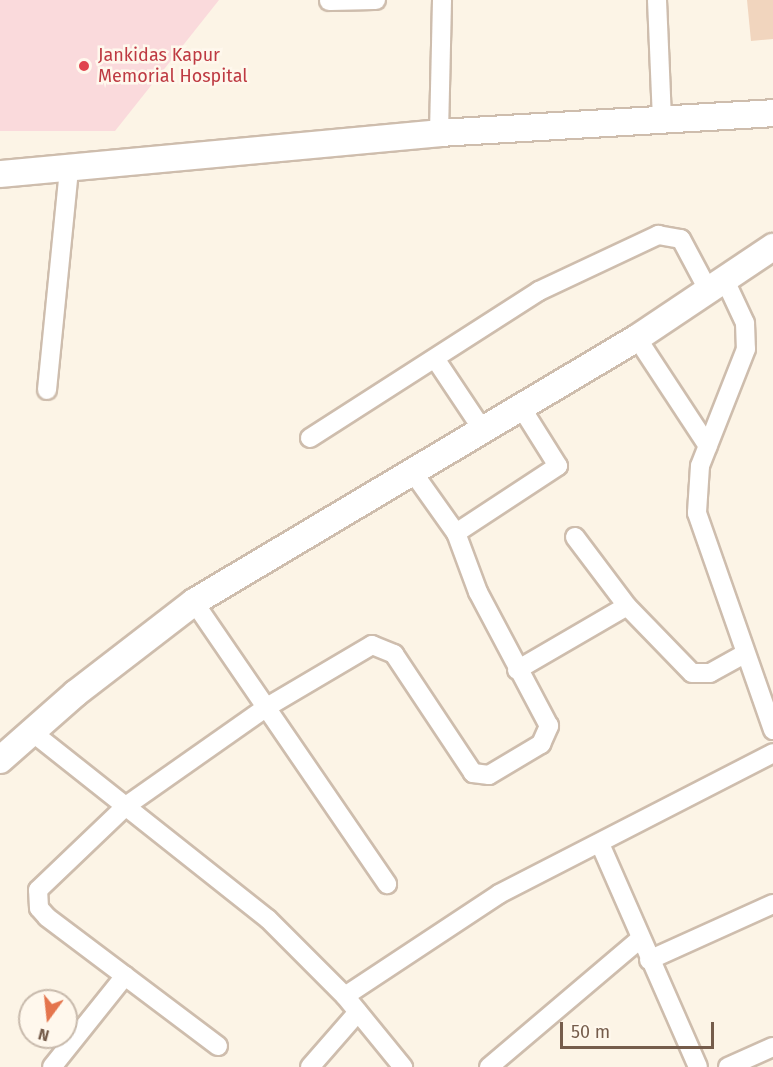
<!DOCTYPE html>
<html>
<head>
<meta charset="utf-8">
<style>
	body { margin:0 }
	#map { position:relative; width:773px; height:1067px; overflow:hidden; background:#fcf4e6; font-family:"Fira Sans",sans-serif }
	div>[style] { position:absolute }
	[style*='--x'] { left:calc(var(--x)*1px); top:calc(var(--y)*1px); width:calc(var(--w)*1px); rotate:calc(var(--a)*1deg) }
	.medical>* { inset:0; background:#fadadc }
	.building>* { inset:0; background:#f1d5be }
	.roads { filter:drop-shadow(2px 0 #cebdad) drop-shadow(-2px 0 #cebdad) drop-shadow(0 2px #cebdad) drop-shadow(0 -2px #cebdad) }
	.street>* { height:18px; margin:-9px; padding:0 9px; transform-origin:9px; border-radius:9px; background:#fff }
	.secondary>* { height:26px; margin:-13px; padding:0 13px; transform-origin:13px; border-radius:13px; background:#fff }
	.dots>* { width:16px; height:16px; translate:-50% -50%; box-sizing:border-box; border:3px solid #fff8ed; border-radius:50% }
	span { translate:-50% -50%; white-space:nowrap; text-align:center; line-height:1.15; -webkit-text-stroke:5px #fff8ed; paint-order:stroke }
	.health-label { font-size:18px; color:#be3a42 }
	.left { translate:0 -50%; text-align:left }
	.north { position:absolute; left:18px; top:989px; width:60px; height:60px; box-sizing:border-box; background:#fff8ed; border:2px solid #c8baac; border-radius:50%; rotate:195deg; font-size:16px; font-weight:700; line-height:24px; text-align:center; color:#755c4b }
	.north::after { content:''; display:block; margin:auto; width:21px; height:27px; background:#e4754d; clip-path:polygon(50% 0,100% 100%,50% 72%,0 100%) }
	.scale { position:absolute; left:560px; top:1022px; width:154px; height:27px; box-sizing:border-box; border:3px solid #755c4b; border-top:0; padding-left:8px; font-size:18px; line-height:21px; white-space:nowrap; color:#755c4b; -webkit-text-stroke:4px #fff8ed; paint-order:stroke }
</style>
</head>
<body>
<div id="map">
	<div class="medical">
		<i style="clip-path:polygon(0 0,219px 0,115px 131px,0 131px)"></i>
	</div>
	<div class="building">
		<i style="clip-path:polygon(747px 0,773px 0,773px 39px,751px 41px)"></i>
	</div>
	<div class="roads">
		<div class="street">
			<i style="--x:657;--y:0;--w:119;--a:87.6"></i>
			<i style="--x:329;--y:1;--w:47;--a:-1.2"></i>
			<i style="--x:439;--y:133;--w:133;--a:-88.7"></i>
			<i style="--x:724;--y:278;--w:50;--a:65"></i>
			<i style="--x:745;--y:323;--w:26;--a:88"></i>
			<i style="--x:746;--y:349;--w:126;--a:111.5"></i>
			<i style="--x:700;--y:466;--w:47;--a:93.7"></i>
			<i style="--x:697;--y:513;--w:230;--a:70.7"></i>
			<i style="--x:637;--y:338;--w:129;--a:56.7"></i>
			<i style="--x:436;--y:360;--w:83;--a:56.3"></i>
			<i style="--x:47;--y:390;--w:220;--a:-84.3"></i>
			<i style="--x:310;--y:438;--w:272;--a:-32.7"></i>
			<i style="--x:539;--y:291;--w:132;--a:-25.2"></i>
			<i style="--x:658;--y:235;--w:23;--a:10"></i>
			<i style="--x:681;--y:239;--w:55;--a:62"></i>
			<i style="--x:456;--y:533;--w:122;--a:-33.3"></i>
			<i style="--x:558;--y:466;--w:70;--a:-122.1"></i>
			<i style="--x:575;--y:537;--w:86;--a:53"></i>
			<i style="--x:627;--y:606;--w:93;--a:45.9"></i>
			<i style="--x:692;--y:673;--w:18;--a:0"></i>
			<i style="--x:710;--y:673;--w:39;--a:-29"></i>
			<i style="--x:194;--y:602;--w:342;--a:55.6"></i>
			<i style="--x:517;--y:670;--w:127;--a:-30.2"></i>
			<i style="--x:32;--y:732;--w:301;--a:38.4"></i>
			<i style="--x:268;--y:919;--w:109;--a:45"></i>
			<i style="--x:345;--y:996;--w:92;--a:50.8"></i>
			<i style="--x:601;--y:846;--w:241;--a:66.3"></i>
			<i style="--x:649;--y:960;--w:136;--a:-24.3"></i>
			<i style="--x:345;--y:996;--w:185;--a:-33.5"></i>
			<i style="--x:499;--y:894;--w:308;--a:-27.2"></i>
			<i style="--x:218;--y:1046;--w:214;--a:-143"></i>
			<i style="--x:47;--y:917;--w:12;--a:-132"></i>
			<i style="--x:39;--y:908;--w:18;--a:-93"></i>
			<i style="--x:38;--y:890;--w:122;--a:-43.7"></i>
			<i style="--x:126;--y:806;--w:172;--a:-35.1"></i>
			<i style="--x:267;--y:707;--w:122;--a:-30.6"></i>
			<i style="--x:372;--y:645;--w:24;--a:22"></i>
			<i style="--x:394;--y:654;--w:143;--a:56.4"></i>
			<i style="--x:473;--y:773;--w:16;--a:7"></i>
			<i style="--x:489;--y:775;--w:61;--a:-30.8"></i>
			<i style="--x:541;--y:744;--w:20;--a:-66"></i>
			<i style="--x:549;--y:726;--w:152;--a:-117.9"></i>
			<i style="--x:478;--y:592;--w:63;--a:-110.4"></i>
			<i style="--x:456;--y:533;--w:72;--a:-125.4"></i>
			<i style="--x:52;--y:1067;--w:117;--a:-51.3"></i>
			<i style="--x:310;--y:1067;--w:73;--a:-48.9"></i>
			<i style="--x:489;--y:1067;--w:199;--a:-40.3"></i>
			<i style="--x:728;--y:1067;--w:49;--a:-24"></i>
		</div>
		<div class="secondary">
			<i style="--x:0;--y:174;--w:441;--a:-5.3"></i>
			<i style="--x:439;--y:133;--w:335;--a:-3.4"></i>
			<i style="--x:0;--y:760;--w:101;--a:-41.4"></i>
			<i style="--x:76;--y:693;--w:149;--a:-37.6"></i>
			<i style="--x:194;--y:602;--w:516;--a:-30.79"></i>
			<i style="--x:637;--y:338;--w:164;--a:-33.8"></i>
		</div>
	</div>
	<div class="dots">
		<i style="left:84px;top:66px;background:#e0444e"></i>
	</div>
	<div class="health-label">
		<span class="left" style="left:98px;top:66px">Jankidas Kapur<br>Memorial Hospital</span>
	</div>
	<div class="north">N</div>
	<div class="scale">50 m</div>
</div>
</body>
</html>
